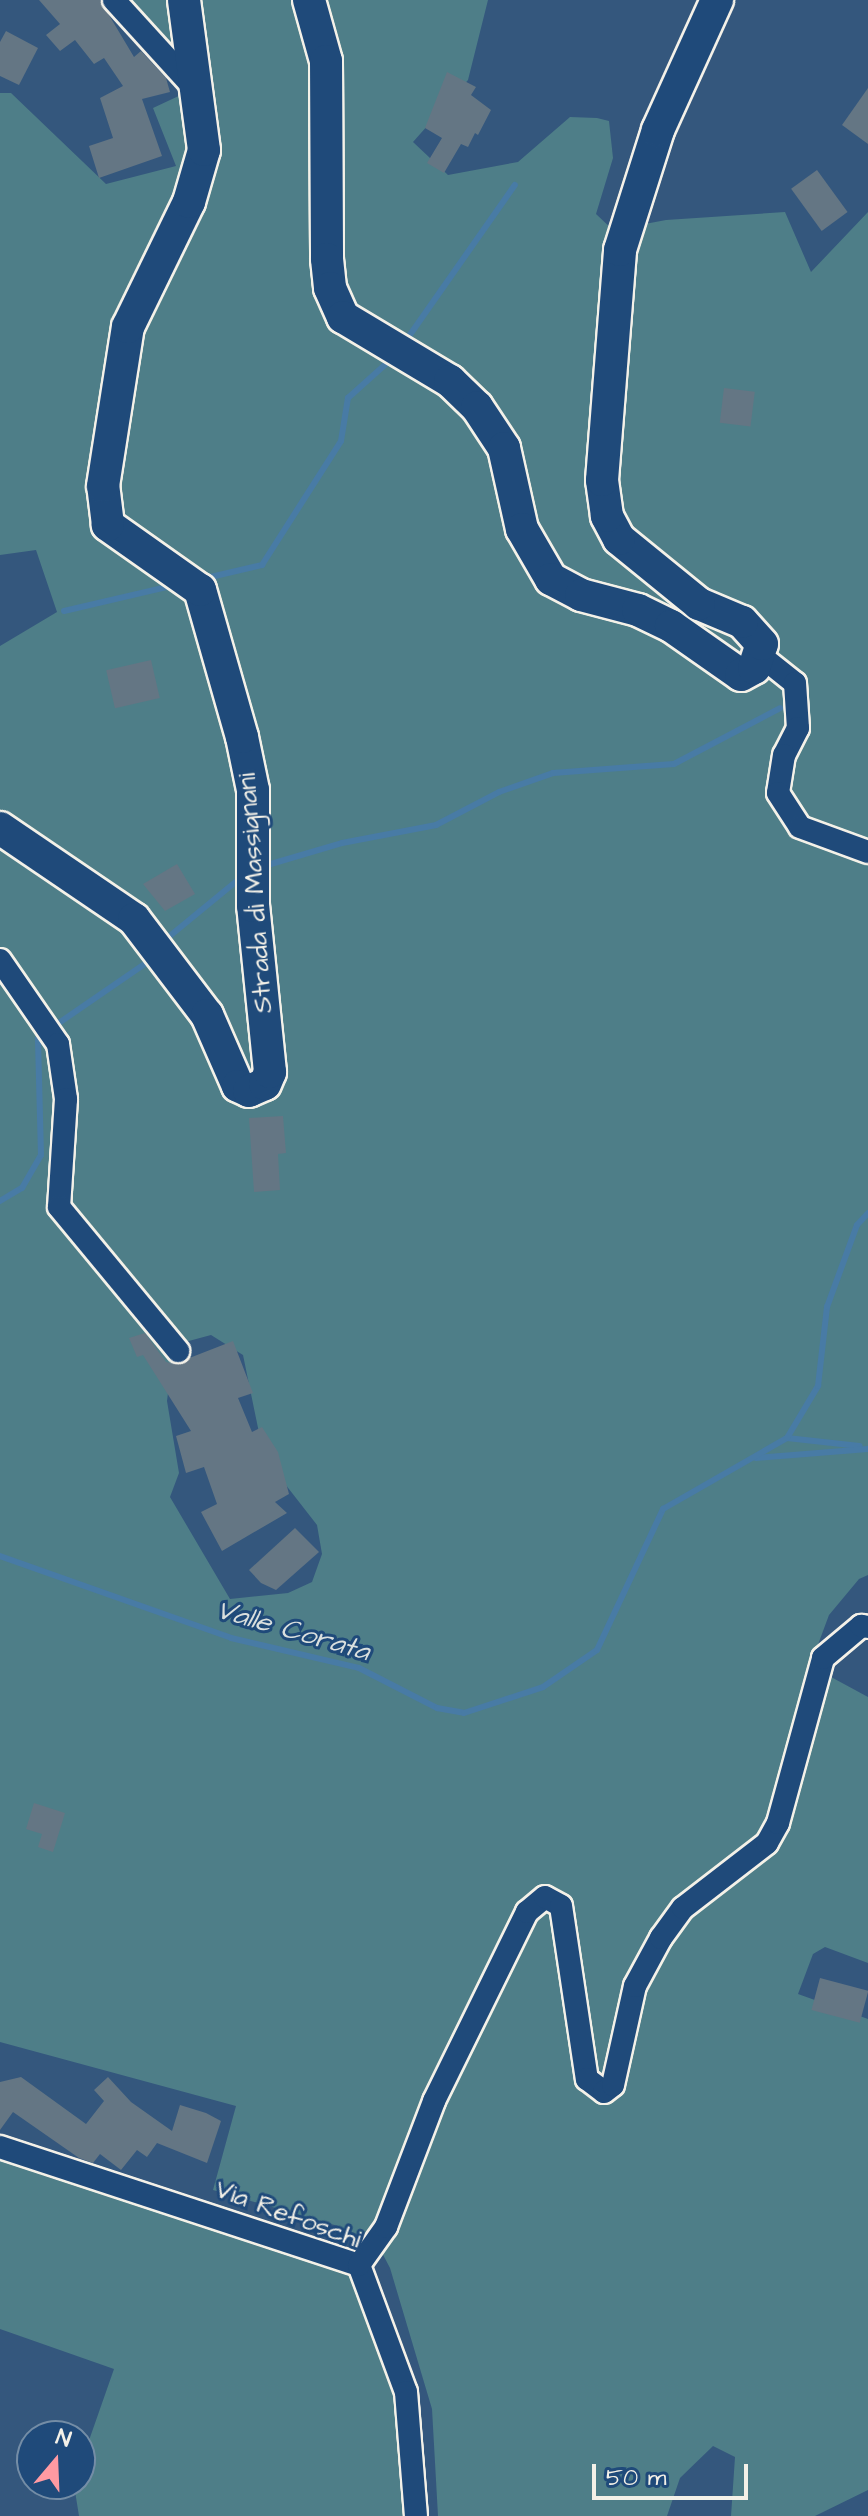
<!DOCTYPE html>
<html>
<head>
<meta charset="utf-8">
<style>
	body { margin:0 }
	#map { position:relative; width:868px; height:2516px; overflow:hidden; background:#34577d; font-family:"Architects Daughter",sans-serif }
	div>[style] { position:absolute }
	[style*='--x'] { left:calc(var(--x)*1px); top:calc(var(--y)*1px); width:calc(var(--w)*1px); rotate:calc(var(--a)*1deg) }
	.green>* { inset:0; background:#4e7e88 }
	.stream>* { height:6px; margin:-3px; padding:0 3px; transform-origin:3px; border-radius:3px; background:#487ba5 }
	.building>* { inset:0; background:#647684; transform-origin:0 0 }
	.roads { filter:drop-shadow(2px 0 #f4f1e8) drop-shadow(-2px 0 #f4f1e8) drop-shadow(0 2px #f4f1e8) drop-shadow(0 -2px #f4f1e8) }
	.street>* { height:22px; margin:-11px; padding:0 11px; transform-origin:11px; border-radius:11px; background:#1f4a7a }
	.secondary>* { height:32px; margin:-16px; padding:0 16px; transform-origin:16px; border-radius:16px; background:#1f4a7a }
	span { translate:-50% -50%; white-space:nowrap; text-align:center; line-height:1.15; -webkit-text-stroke:6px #1f4a7a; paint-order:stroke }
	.street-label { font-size:26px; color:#f4f1e8 }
	.water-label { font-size:28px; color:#dadfde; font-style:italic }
	.north { position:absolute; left:16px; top:2420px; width:80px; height:80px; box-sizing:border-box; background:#1f4a7a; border:2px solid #748da6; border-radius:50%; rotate:19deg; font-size:22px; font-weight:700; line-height:32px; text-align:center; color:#f4f1e8 }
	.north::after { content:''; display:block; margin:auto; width:28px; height:36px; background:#ff9aa2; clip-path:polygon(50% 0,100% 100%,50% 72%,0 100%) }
	.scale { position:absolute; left:592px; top:2464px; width:156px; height:36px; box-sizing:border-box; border:4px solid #f4f1e8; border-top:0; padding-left:10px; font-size:24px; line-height:28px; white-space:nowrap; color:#f4f1e8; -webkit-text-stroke:6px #1f4a7a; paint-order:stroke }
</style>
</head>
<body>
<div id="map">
	<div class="green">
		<i style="clip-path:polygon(evenodd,132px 0,488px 0,468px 80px,413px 142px,448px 175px,518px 162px,570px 117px,597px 118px,609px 121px,613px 158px,596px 214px,613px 230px,666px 220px,785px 212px,811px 272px,868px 212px,868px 1575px,859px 1579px,829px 1615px,816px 1650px,820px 1671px,868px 1697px,868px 1963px,825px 1947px,813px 1954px,798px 1994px,868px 2019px,868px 2490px,815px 2516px,731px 2516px,735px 2457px,713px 2446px,680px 2478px,667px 2516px,438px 2516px,432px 2409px,390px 2268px,380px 2249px,338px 2226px,213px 2190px,236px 2106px,0 2042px,0 646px,57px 612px,36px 550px,0 555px,0 93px,11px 93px,106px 184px,176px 166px,153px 108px,185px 93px,177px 55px,132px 0,211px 1335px,243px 1355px,264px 1457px,317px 1525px,322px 1554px,312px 1582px,288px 1593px,230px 1599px,170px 1497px,179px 1473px,167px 1401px,174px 1345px,211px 1335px)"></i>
		<i style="clip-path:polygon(0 2155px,328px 2256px,361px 2279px,402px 2416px,407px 2516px,79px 2516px,74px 2485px,80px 2484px,80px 2466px,114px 2369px,0 2329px)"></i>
	</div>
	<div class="stream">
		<i style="--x:407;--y:339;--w:188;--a:-55"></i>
		<i style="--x:202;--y:579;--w:62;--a:-13.1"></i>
		<i style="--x:262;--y:565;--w:147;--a:-57.5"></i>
		<i style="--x:341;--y:441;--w:44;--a:-80.8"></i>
		<i style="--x:348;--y:398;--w:52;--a:-41.9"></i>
		<i style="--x:64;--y:611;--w:115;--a:-13.1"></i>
		<i style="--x:264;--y:866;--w:81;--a:-16.4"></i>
		<i style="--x:342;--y:843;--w:96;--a:-10.8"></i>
		<i style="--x:436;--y:825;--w:71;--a:-27.6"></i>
		<i style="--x:499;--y:792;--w:57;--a:-19.4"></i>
		<i style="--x:553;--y:773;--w:121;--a:-4.3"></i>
		<i style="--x:674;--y:764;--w:120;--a:-27.8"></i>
		<i style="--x:171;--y:935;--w:87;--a:-39.4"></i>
		<i style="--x:53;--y:1027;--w:120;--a:-34.5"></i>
		<i style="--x:0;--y:1201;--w:26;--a:-31"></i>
		<i style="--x:22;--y:1188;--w:38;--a:-60"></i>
		<i style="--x:41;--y:1155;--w:116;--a:-91.5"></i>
		<i style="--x:38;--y:1039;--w:8;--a:-40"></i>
		<i style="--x:787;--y:1438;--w:73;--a:6.3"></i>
		<i style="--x:756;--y:1458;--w:112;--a:-4.6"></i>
		<i style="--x:0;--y:1556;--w:245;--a:19.5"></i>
		<i style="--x:231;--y:1638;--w:131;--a:13.2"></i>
		<i style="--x:359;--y:1668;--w:88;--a:27.1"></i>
		<i style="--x:437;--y:1708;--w:27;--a:10"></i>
		<i style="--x:464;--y:1713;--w:83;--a:-18.2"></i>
		<i style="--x:543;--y:1687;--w:65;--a:-34.4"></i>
		<i style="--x:597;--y:1650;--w:156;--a:-64.9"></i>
		<i style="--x:663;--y:1509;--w:143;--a:-29.8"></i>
		<i style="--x:787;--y:1438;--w:61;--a:-59.2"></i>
		<i style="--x:818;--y:1386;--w:80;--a:-83.5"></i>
		<i style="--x:827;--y:1307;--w:87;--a:-69.9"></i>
		<i style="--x:857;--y:1225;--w:16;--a:-47"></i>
	</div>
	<div class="building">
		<i style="clip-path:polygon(39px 0,100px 0,134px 57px,141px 51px,166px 78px,170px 92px,142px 99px,162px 156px,99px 178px,89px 146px,113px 138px,100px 98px,123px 86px,104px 58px,94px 64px,75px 40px,60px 51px,46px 35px,60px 24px)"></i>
		<i style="clip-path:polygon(6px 31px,38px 48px,19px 85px,0 76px,0 42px)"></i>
		<i style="clip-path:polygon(447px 72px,476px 87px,471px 95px,491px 110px,478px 135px,475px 133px,468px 147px,461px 144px,444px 173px,427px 163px,442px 138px,425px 128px)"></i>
		<i style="clip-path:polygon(868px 88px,868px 144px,842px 125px)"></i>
		<i style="left:817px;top:170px;width:52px;height:32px;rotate:54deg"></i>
		<i style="left:724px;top:388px;width:31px;height:35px;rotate:7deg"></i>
		<i style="left:151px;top:660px;width:39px;height:46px;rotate:77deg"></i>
		<i style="clip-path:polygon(177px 864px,195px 894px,165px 911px,143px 884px)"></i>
		<i style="clip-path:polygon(283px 1116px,286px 1153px,278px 1154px,280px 1190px,254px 1192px,249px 1118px)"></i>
		<i style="clip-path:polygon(145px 1333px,166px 1362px,174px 1364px,233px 1341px,253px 1393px,238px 1398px,252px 1432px,262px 1427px,278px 1452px,289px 1494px,275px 1502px,287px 1513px,222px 1551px,201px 1512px,217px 1504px,204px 1467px,186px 1473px,176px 1436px,191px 1431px,143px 1355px,137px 1357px,129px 1338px)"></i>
		<i style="clip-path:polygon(295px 1528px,319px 1552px,276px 1590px,261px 1583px,249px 1570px)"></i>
		<i style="clip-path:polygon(34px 1803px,65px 1813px,53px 1852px,38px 1847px,42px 1834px,26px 1829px)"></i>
		<i style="left:820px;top:1978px;width:50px;height:33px;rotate:15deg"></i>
		<i style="clip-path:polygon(21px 2077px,86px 2124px,104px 2101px,94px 2090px,108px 2077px,131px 2102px,172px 2131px,180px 2105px,206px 2113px,221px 2121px,207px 2163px,157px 2143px,147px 2157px,137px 2150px,121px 2170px,100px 2154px,93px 2163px,79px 2158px,13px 2112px,0 2130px,0 2082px)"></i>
	</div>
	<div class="roads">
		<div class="street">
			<i style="--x:114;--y:0;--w:119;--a:47.7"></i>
			<i style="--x:761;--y:656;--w:43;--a:38.5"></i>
			<i style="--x:795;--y:683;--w:45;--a:86.2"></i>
			<i style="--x:798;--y:728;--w:30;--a:117"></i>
			<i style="--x:784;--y:755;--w:38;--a:99"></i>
			<i style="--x:778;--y:793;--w:40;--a:57.1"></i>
			<i style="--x:800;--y:827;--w:72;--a:20.2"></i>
			<i style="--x:0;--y:960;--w:102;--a:55.4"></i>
			<i style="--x:58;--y:1044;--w:56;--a:81.7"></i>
			<i style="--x:66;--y:1099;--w:108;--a:93.7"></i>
			<i style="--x:59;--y:1207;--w:187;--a:50.4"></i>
			<i style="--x:0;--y:2147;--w:378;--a:18.2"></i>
			<i style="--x:359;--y:2265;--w:135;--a:69.7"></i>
			<i style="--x:406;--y:2392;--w:124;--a:85.4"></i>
			<i style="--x:359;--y:2265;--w:47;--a:-54.6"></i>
			<i style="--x:386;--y:2227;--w:135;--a:-69.1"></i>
			<i style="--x:434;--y:2101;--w:211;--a:-63.8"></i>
			<i style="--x:527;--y:1912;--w:23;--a:-40"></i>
			<i style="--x:545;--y:1897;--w:18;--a:29"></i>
			<i style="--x:561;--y:1906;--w:175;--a:81.5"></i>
			<i style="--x:587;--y:2079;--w:21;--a:37"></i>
			<i style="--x:604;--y:2092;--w:11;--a:-38"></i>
			<i style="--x:613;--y:2085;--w:101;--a:-77.5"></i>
			<i style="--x:635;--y:1986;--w:55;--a:-61.6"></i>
			<i style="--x:661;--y:1938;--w:37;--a:-54"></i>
			<i style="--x:683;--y:1908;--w:106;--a:-37.7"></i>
			<i style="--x:767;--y:1843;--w:23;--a:-61"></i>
			<i style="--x:778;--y:1823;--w:171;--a:-74.7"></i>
			<i style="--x:823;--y:1658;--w:50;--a:-40.1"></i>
			<i style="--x:861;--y:1626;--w:7;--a:8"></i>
		</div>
		<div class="secondary">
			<i style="--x:309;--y:0;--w:63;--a:74.4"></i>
			<i style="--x:326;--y:61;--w:198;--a:89.7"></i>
			<i style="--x:327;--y:259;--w:29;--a:84"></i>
			<i style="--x:330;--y:288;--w:32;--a:66"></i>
			<i style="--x:343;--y:317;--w:125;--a:30.9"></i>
			<i style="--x:450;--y:381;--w:37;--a:44"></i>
			<i style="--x:477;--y:407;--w:49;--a:56.6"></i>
			<i style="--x:504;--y:448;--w:83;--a:77.5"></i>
			<i style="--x:522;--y:529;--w:58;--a:59.9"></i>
			<i style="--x:551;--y:579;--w:34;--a:28"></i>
			<i style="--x:581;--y:595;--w:59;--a:14.7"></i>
			<i style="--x:638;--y:610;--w:37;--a:26"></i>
			<i style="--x:671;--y:626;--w:85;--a:35"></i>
			<i style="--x:741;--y:675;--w:15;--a:-28"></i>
			<i style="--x:754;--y:668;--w:25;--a:-72"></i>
			<i style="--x:762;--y:644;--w:30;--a:-132"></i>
			<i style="--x:742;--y:622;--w:47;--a:-157.3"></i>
			<i style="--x:699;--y:604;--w:103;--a:-140.9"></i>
			<i style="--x:619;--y:539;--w:26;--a:-118"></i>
			<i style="--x:607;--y:516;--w:36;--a:-98"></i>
			<i style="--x:602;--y:480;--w:231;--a:-85.5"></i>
			<i style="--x:620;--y:250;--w:126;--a:-72.4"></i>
			<i style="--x:658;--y:130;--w:143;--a:-65.6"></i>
			<i style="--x:0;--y:828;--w:162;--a:34.2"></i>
			<i style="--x:134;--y:919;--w:121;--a:52.8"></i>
			<i style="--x:207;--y:1015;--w:77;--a:66.4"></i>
			<i style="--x:238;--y:1086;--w:12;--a:24"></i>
			<i style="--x:249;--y:1091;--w:17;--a:-24"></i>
			<i style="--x:265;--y:1084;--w:13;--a:-67"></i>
			<i style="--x:270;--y:1072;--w:167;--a:-95.8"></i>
			<i style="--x:253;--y:906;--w:116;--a:-90"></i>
			<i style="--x:253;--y:790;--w:54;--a:-101.7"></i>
			<i style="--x:242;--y:737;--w:153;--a:-105.9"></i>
			<i style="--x:200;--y:590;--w:113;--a:-144.8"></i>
			<i style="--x:108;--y:525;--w:39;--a:-97"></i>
			<i style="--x:103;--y:486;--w:161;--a:-81.1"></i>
			<i style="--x:128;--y:327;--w:139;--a:-64"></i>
			<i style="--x:189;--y:202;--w:54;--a:-73.9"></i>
			<i style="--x:204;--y:150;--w:151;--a:-97.6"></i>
		</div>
	</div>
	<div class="street-label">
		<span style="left:256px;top:893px;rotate:-94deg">Strada di Massignani</span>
		<span style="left:288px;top:2215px;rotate:20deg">Via Refoschi</span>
	</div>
	<div class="water-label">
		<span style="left:293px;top:1631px;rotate:16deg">Valle Corata</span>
	</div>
	<div class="north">N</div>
	<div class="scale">50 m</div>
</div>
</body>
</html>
